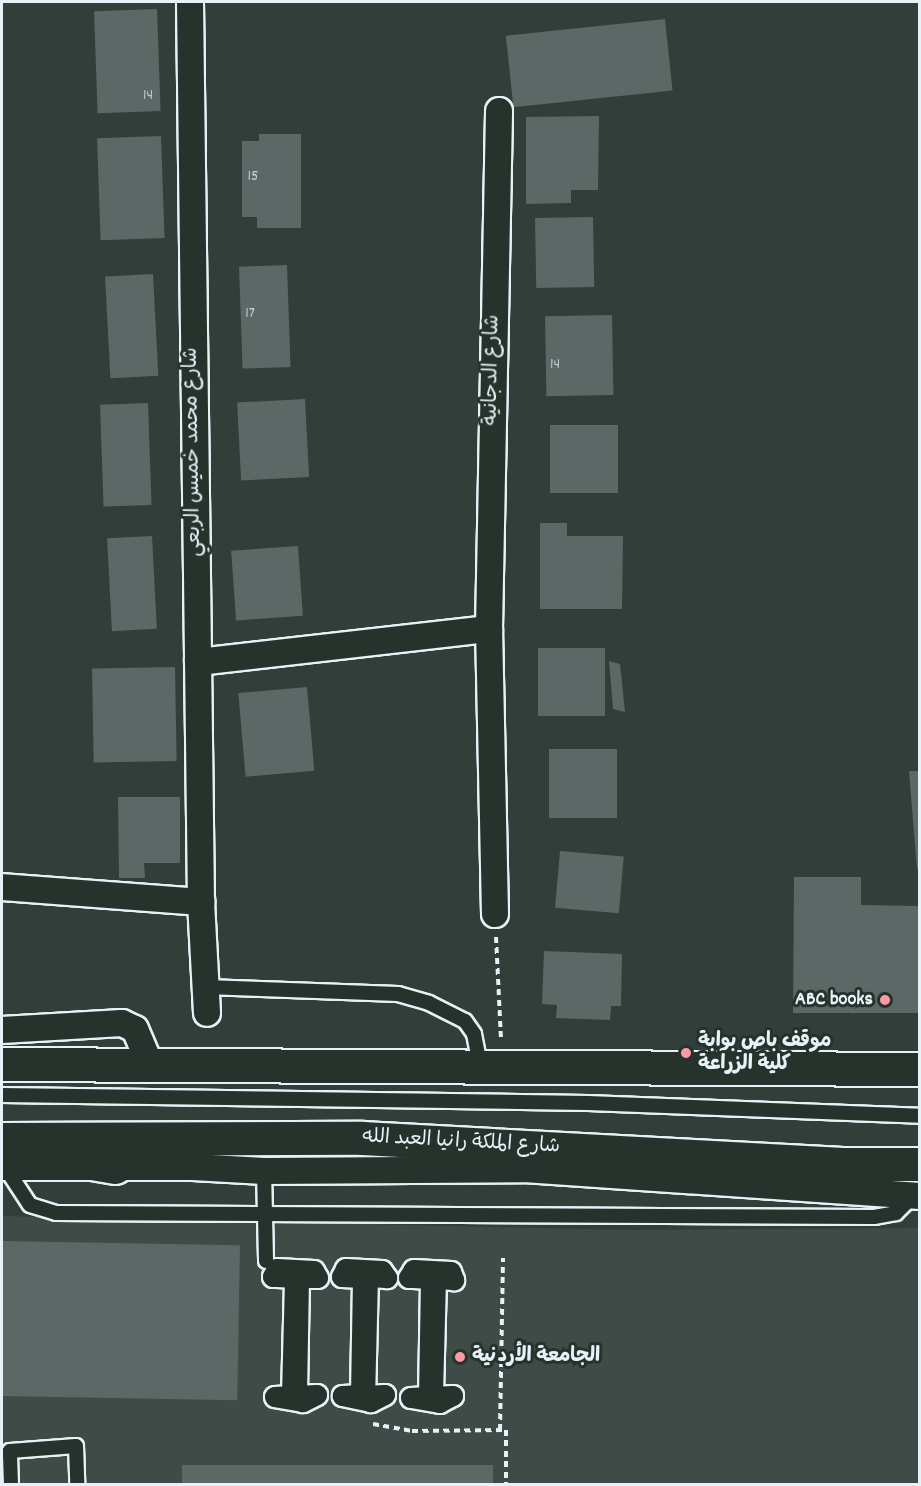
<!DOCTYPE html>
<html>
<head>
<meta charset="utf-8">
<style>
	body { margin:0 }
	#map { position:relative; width:921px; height:1486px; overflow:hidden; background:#323e39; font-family:Dekko,"Playpen Sans Arabic",sans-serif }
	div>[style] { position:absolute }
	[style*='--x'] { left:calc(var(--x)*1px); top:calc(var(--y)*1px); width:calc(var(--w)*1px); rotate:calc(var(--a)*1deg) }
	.built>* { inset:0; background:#3f4b46 }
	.building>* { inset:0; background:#5c6865; transform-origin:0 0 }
	.path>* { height:4px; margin-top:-2px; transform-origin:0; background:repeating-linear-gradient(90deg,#e8f1f8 0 6px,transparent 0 10.5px) }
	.roads { filter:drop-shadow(2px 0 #e8f1f8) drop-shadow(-2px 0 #e8f1f8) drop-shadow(0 2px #e8f1f8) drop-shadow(0 -2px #e8f1f8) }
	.service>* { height:14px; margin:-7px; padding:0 7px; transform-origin:7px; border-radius:7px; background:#26332d }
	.pedestrian>* { height:20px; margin:-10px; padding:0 10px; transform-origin:10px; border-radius:10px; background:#26332d }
	.minor>* { height:26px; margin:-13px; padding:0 13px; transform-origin:13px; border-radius:13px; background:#26332d }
	.primary>* { height:33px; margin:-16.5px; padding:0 16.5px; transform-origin:16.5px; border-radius:16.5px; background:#26332d }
	.dots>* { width:16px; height:16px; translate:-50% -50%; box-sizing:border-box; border:3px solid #26332d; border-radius:50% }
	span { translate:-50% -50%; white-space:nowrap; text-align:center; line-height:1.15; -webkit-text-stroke:6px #26332d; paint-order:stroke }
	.number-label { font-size:16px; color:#c5cfd3 }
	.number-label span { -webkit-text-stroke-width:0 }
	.street-label { font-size:20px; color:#e8f1f8 }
	.poi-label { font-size:20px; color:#e8f1f8; font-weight:700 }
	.right { translate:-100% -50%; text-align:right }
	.left { translate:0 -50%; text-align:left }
	.frame { position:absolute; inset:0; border:3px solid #e8f1f8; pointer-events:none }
</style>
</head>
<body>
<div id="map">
	<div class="built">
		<i style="clip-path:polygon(2px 1216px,632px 1230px,919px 1228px,919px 1484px,2px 1484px)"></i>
	</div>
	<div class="building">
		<i style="left:157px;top:9px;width:102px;height:63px;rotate:88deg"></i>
		<i style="left:665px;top:19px;width:72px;height:160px;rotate:84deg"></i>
		<i style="clip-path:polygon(599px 116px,598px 190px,571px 190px,571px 203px,526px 204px,526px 117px)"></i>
		<i style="clip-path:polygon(259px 134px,301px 134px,301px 228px,257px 228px,257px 217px,242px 217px,242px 141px,259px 141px)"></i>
		<i style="left:161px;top:136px;width:102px;height:64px;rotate:88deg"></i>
		<i style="left:593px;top:217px;width:70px;height:58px;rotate:89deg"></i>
		<i style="left:287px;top:265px;width:102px;height:48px;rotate:88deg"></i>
		<i style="left:153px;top:274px;width:102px;height:48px;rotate:87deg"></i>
		<i style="left:612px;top:315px;width:80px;height:67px;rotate:89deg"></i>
		<i style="left:305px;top:399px;width:78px;height:68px;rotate:87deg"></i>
		<i style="left:148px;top:403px;width:102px;height:48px;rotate:88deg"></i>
		<i style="left:618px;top:425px;width:68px;height:68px;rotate:90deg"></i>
		<i style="clip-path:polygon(540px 523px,567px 523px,567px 536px,623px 536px,622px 609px,540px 609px)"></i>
		<i style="left:152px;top:536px;width:93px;height:45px;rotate:87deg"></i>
		<i style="left:298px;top:546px;width:70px;height:67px;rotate:86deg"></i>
		<i style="left:538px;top:648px;width:67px;height:68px"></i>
		<i style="clip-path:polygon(609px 661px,620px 664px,625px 712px,613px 709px)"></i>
		<i style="left:175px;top:667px;width:94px;height:83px;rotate:89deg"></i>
		<i style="left:307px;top:687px;width:84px;height:69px;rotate:85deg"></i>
		<i style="left:617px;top:749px;width:69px;height:68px;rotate:90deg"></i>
		<i style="clip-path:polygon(909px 771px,920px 771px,920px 869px,917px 869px)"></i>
		<i style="clip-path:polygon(118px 797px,180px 797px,180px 863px,144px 863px,145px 878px,119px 878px)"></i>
		<i style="left:560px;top:851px;width:64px;height:57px;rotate:5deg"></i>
		<i style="clip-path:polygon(794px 877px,861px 877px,861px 905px,920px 906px,920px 1013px,793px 1013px)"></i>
		<i style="clip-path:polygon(544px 951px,622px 954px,621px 1006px,611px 1006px,610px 1020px,556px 1018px,557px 1005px,542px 1004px)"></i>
		<i style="left:2px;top:1241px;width:238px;height:155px;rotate:1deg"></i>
		<i style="left:182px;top:1465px;width:311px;height:19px"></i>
	</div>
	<div class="path">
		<i style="--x:496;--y:937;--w:103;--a:87.2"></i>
		<i style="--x:373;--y:1424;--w:40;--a:10"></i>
		<i style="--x:412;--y:1431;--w:94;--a:-0.6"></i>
		<i style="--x:506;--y:1430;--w:54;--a:90"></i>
		<i style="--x:500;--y:1430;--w:172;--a:-89"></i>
	</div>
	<div class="roads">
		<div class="service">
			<i style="--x:206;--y:987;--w:192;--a:2.1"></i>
			<i style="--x:398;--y:994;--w:32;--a:16"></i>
			<i style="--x:429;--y:1003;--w:40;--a:26.6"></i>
			<i style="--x:465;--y:1021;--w:16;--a:55"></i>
			<i style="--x:474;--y:1034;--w:32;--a:79"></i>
			<i style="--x:2;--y:1095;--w:586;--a:0.78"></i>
			<i style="--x:588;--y:1103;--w:332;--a:2.2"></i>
			<i style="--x:5;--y:1167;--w:45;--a:56.7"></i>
			<i style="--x:30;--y:1205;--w:27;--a:17"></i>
			<i style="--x:56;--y:1213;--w:818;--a:0.28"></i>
			<i style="--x:874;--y:1217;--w:22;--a:-10"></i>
			<i style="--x:896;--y:1213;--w:24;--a:-45"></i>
			<i style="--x:264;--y:1171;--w:90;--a:88.7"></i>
			<i style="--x:11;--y:1484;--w:33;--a:-92"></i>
			<i style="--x:10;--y:1451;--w:66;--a:-4.3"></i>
			<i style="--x:76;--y:1446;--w:38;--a:88"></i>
		</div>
		<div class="pedestrian">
			<i style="--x:277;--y:1269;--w:37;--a:3"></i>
			<i style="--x:314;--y:1271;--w:8;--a:60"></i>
			<i style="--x:318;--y:1278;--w:19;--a:180"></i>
			<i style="--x:299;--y:1278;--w:118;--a:91"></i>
			<i style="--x:297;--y:1396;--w:20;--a:-3"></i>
			<i style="--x:317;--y:1395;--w:16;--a:153"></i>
			<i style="--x:303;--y:1402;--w:28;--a:-170"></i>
			<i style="--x:275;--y:1397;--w:17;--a:-3"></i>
			<i style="--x:292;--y:1396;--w:118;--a:-88.5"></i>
			<i style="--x:295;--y:1278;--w:22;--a:-177"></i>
			<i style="--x:273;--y:1277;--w:9;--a:-63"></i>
			<i style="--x:346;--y:1269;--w:36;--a:3"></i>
			<i style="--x:382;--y:1271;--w:9;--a:54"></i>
			<i style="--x:387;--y:1278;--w:19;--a:-177"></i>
			<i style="--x:368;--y:1277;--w:119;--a:91.4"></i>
			<i style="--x:365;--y:1396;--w:20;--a:-3"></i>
			<i style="--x:385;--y:1395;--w:16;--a:153"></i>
			<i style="--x:371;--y:1402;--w:29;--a:-168"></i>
			<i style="--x:343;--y:1396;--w:18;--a:-3"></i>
			<i style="--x:361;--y:1395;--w:117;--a:-89"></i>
			<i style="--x:363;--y:1278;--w:21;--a:-177"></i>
			<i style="--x:342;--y:1277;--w:9;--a:-63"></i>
			<i style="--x:414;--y:1270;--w:37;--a:3"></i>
			<i style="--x:451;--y:1272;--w:9;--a:69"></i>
			<i style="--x:454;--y:1280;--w:18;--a:-177"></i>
			<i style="--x:436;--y:1279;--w:118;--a:91.5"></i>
			<i style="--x:433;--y:1397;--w:20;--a:-3"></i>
			<i style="--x:453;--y:1396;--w:15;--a:152"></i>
			<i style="--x:440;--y:1403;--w:29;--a:-170"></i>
			<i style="--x:411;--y:1398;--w:18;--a:-3"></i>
			<i style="--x:429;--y:1397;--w:118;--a:-89"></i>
			<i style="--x:431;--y:1279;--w:22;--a:-177"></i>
			<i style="--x:409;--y:1278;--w:9;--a:-58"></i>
		</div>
		<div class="minor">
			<i style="--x:190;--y:2;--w:900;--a:89.3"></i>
			<i style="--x:201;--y:902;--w:111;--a:86.9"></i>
			<i style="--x:198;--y:662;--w:293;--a:-6.5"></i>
			<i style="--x:2;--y:887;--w:200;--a:4.3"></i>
			<i style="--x:495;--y:914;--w:285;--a:-91.2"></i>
			<i style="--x:489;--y:629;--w:518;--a:-88.89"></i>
			<i style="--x:2;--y:1030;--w:120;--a:-3.3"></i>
			<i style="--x:122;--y:1023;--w:14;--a:25"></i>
			<i style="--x:135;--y:1029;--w:38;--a:67"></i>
			<i style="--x:2;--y:1167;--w:191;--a:0"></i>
			<i style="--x:193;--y:1167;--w:71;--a:3.2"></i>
			<i style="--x:264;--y:1171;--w:260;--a:-0.4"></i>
			<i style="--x:524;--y:1169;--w:397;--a:3.9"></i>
		</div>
		<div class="primary">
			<i style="--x:2;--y:1064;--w:918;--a:0.31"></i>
			<i style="--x:2;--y:1139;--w:360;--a:-0.2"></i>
			<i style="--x:362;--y:1138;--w:481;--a:3.1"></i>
			<i style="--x:842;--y:1164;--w:78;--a:0"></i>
			<i style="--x:39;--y:1154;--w:77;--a:9.7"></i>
		</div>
	</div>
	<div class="dots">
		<i style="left:885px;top:1000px;background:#ff9aa2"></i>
		<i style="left:686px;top:1053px;background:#ff9aa2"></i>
		<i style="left:460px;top:1357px;background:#ff9aa2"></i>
	</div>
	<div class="number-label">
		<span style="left:148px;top:96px">14</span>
		<span style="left:253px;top:177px">15</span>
		<span style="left:250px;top:314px">17</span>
		<span style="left:555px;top:365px">14</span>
	</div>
	<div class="street-label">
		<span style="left:493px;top:370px;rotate:-89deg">شارع الدجانية</span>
		<span style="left:194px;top:452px;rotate:-91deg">شارع محمد خميس الربعي</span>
		<span style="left:461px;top:1143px;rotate:3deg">شارع الملكة رانيا العبد الله</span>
	</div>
	<div class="poi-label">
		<span class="right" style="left:873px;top:1000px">ABC books</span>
		<span class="left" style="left:698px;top:1054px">موقف باص بوابة<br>كلية الزراعة</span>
		<span class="left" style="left:472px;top:1357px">الجامعة الأردنية</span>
	</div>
	<div class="frame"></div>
</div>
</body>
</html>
